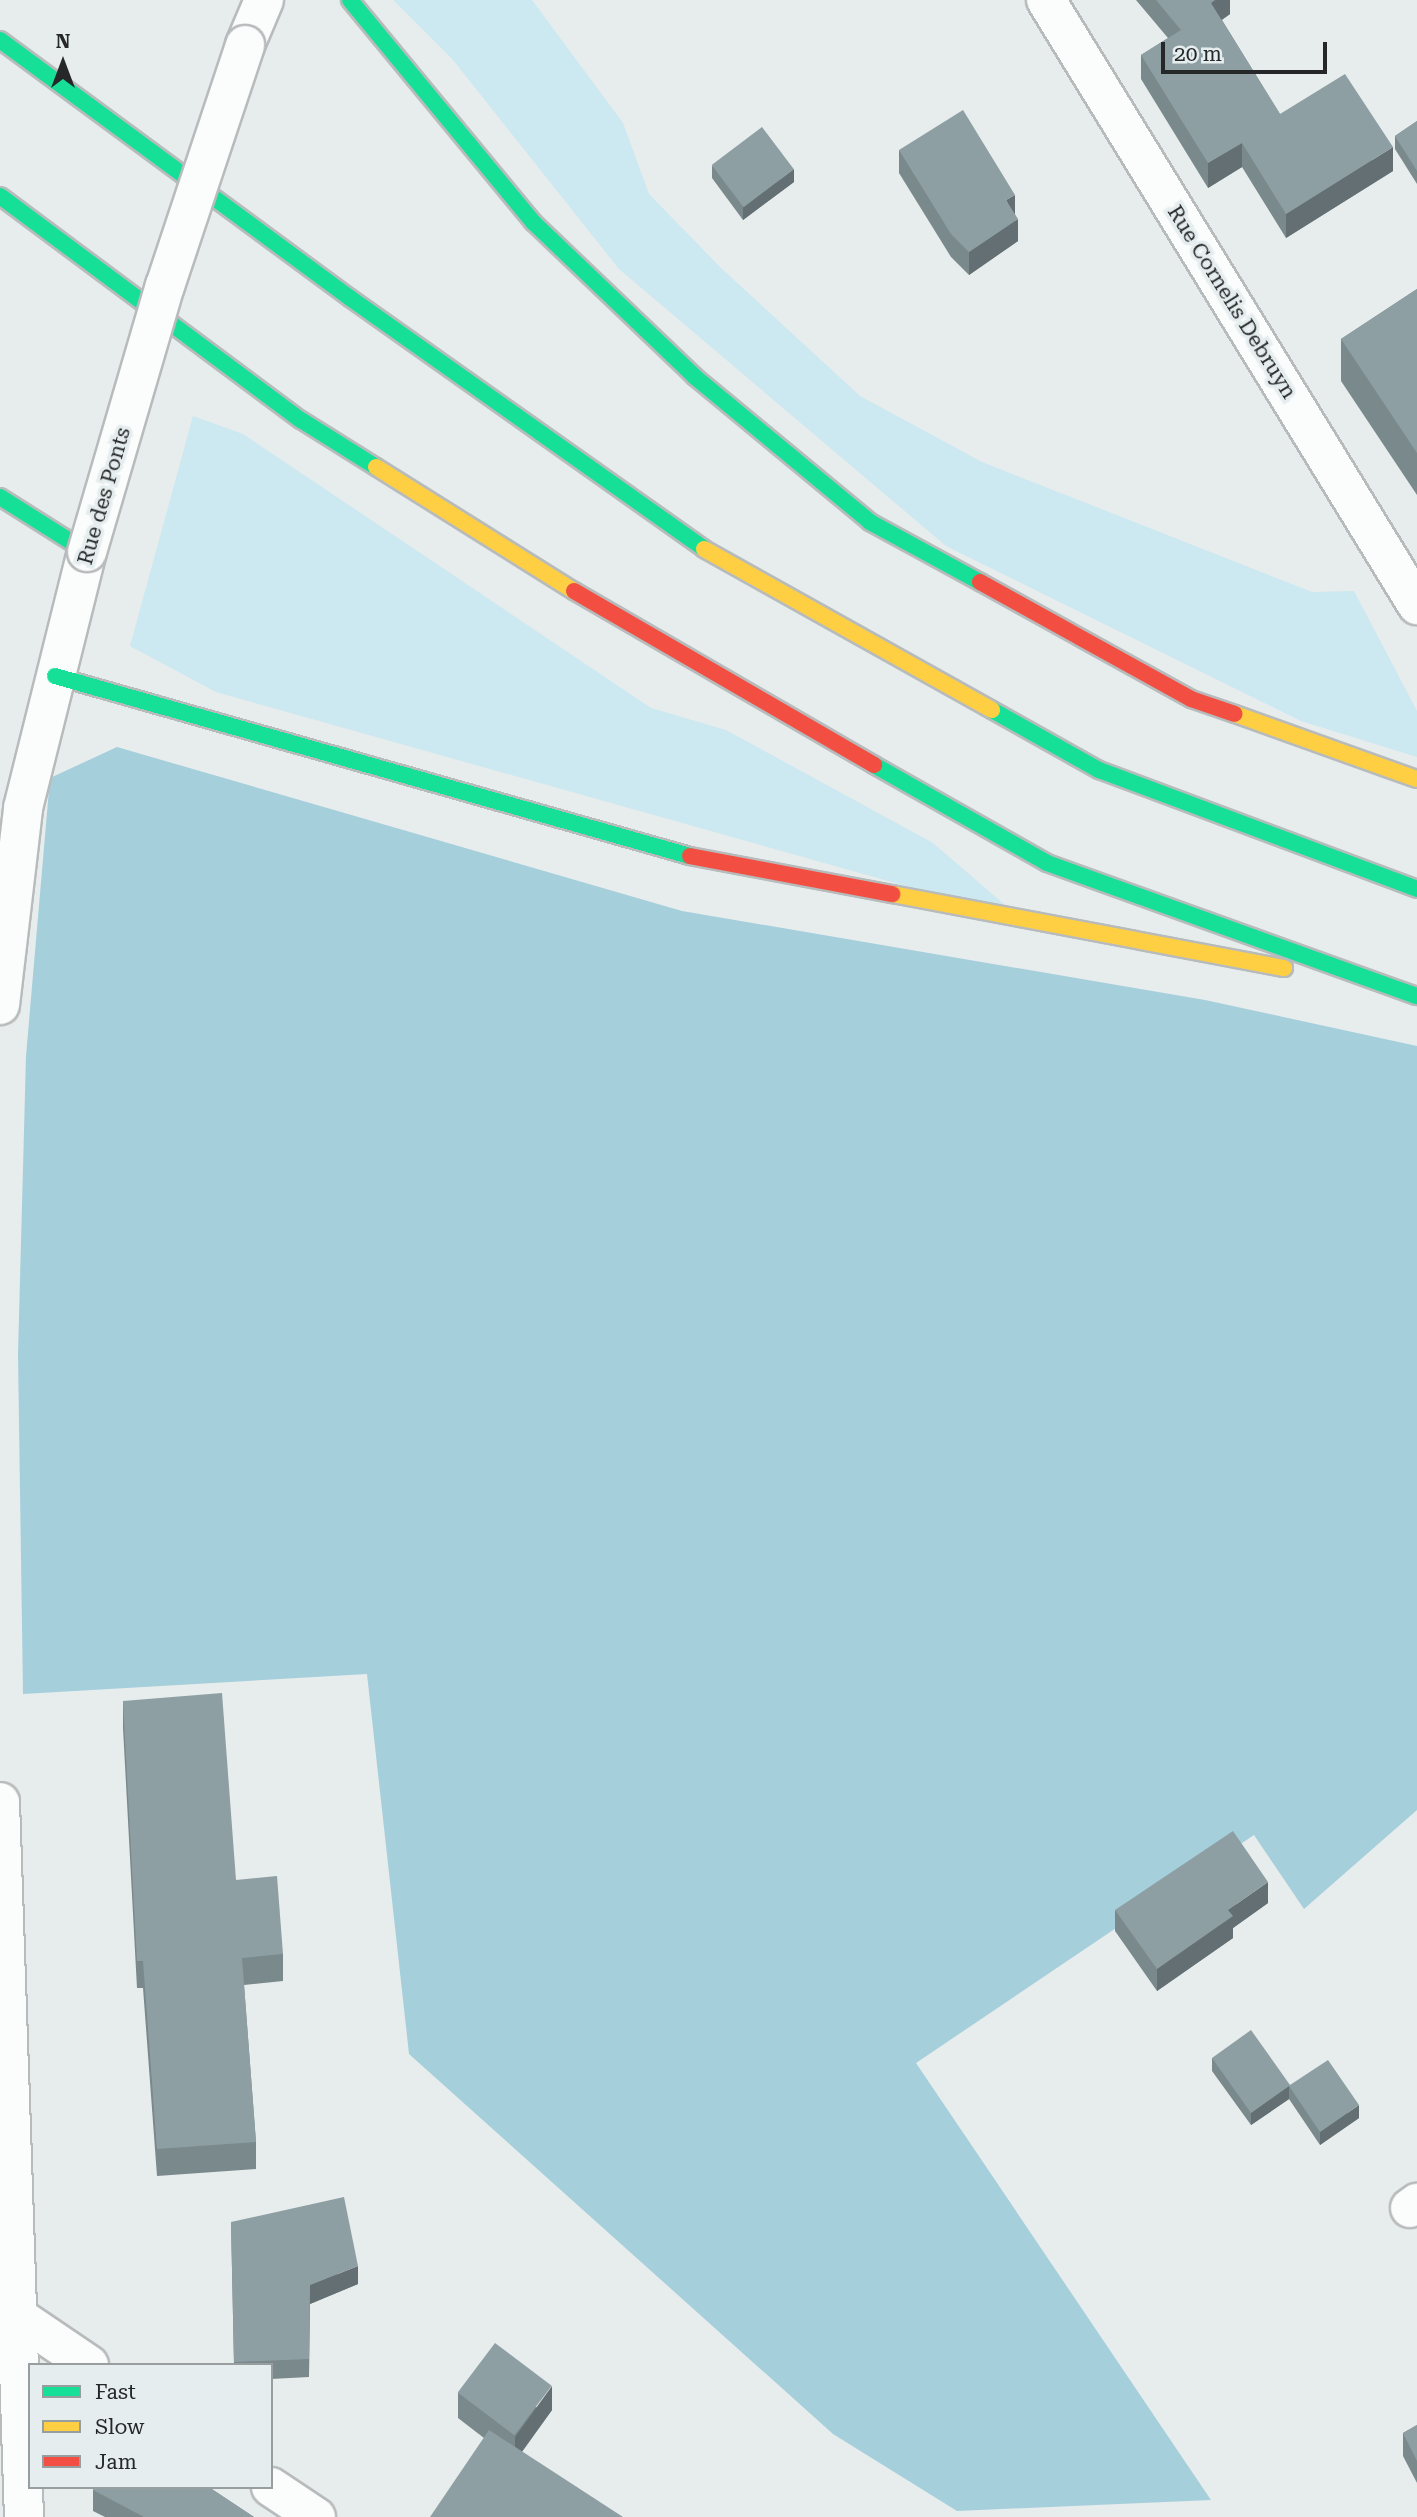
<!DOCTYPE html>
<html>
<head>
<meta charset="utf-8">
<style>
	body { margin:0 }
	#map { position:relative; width:1417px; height:2517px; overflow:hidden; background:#e7eced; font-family:"Roboto Serif",serif }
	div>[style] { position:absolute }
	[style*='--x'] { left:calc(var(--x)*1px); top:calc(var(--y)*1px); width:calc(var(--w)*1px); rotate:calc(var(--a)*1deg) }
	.green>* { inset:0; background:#cce8f0 }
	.forest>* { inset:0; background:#a6cfdc }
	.roads { filter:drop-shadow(2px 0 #b8bbbc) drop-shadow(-2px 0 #b8bbbc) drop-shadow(0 2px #b8bbbc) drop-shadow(0 -2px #b8bbbc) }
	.street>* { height:38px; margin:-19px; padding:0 19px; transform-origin:19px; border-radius:19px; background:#fbfcfc }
	.fast>* { height:16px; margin:-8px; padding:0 8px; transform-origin:8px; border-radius:8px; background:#16e098 }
	.slow>* { height:16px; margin:-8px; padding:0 8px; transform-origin:8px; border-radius:8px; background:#ffcf43 }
	.jam>* { height:16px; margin:-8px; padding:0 8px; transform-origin:8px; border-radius:8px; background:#f24e42 }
	.bridges { filter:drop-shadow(2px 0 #b8bbbc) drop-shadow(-2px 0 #b8bbbc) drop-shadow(0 2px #b8bbbc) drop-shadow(0 -2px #b8bbbc) }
	.street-bridge>* { height:38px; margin:-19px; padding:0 19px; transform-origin:19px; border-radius:19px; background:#fbfcfc }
	.wall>* { inset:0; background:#7a898c }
	.shaded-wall>* { inset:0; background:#636f72 }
	.building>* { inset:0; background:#8e9fa3; transform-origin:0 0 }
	span { translate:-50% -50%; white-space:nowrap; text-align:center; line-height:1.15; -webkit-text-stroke:7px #e5edef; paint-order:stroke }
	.street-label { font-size:21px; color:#252728 }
	.legend { position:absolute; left:28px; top:2363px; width:245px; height:126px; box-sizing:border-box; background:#e5edef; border:2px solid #989e9f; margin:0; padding:9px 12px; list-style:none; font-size:21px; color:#252728 }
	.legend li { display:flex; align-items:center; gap:14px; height:35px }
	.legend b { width:35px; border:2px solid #989e9f }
	.north { position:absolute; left:28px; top:28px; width:70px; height:70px; -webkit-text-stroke:5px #e5edef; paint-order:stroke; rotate:0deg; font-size:19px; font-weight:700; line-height:28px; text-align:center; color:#252728 }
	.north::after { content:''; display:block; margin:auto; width:24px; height:32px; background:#252728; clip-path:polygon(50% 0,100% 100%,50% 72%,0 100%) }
	.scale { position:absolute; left:1161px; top:42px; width:166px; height:32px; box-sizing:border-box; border:4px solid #252728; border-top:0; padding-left:9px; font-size:21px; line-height:24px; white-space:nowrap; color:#252728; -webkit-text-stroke:5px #e5edef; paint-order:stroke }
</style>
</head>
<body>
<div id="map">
	<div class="green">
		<i style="clip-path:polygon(393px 0,532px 0,623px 123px,649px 194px,720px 267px,860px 396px,982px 462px,1312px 592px,1354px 591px,1417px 711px,1417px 757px,1301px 721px,946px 546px,619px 269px,453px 60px)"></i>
		<i style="clip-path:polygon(193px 416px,243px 434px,651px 708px,726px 730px,933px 843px,1020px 918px,216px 692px,130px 646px)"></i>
	</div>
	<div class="forest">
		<i style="clip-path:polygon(117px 747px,682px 911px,1205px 1000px,1417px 1046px,1417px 1810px,1304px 1909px,1254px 1835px,916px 2063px,1211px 2500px,957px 2511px,833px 2434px,409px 2054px,367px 1674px,23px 1694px,18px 1354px,26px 1056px,50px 778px)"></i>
	</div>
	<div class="roads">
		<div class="street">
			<i style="--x:1046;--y:0;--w:710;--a:58.48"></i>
			<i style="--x:245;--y:45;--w:49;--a:-67.1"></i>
			<i style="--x:0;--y:1005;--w:198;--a:-83.3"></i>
			<i style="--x:23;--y:808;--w:264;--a:-76"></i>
			<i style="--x:0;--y:1802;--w:715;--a:88.08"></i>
			<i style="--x:1410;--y:2208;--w:9;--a:-36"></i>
			<i style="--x:2;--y:2306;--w:105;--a:34.1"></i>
			<i style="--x:271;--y:2487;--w:54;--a:33.7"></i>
		</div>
		<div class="fast">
			<i style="--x:350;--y:0;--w:288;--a:50.5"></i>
			<i style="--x:533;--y:222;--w:224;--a:43.7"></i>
			<i style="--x:695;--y:377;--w:227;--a:39.6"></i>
			<i style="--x:870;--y:522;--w:125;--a:28.6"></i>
			<i style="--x:0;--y:40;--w:435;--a:36.4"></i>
			<i style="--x:350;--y:298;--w:434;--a:35.3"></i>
			<i style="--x:0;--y:196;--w:375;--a:36.7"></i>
			<i style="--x:301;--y:420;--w:89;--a:32.1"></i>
			<i style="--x:0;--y:497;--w:103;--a:32.3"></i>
			<i style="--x:55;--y:676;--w:660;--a:15.83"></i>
			<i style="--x:992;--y:710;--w:123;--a:29.3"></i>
			<i style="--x:1099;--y:770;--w:340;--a:20.5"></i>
			<i style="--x:874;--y:765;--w:199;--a:29.5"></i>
			<i style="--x:1047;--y:863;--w:393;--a:19.8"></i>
		</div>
		<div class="slow">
			<i style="--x:376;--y:467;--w:234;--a:32.1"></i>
			<i style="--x:704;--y:549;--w:330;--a:29.2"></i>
			<i style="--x:1235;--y:714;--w:193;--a:19.7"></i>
			<i style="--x:892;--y:894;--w:399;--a:10.7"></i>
		</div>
		<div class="jam">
			<i style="--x:980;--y:582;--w:241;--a:29"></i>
			<i style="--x:1191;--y:699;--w:46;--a:18.8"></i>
			<i style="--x:574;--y:591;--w:347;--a:30.1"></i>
			<i style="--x:690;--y:856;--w:206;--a:10.7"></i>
		</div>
	</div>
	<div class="bridges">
		<div class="street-bridge">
			<i style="--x:87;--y:552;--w:277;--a:-73.7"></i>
			<i style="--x:165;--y:286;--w:254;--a:-71.6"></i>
		</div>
	</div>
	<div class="wall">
		<i style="clip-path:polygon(1136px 0,1230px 0,1230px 14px,1222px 20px,1280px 114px,1393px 171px,1286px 238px,1242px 167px,1208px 188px,1141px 79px,1141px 55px,1168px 38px)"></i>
		<i style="clip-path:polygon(1417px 121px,1417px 184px,1395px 149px,1395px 136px)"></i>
		<i style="clip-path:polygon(899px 150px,1015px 214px,1018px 241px,969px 275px,951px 257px,899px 173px)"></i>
		<i style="clip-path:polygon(712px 166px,794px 182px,743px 220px,712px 178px)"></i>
		<i style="clip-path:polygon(1417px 289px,1417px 495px,1341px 381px,1341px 339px)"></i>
		<i style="clip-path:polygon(123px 1701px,283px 1954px,283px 1981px,244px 1985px,256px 2142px,256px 2169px,157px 2176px,143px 1988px,137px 1988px,123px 1728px)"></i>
		<i style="clip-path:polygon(1268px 1903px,1233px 1928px,1233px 1938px,1157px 1991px,1115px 1931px,1115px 1910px)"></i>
		<i style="clip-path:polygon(1212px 2058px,1290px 2085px,1359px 2118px,1320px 2145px,1289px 2099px,1251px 2125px,1212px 2071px)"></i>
		<i style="clip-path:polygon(231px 2222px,358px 2284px,310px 2304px,309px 2377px,271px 2379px,271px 2365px,234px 2365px)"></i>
		<i style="clip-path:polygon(458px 2393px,552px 2410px,522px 2452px,484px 2438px,458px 2418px)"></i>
		<i style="clip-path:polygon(1417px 2425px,1417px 2483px,1403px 2456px,1403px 2433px)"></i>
		<i style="clip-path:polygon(93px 2487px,210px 2487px,210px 2488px,254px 2517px,105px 2517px,93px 2511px)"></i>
	</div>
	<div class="shaded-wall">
		<i style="clip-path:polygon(1215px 0,1230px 0,1230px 14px,1211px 27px,1211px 3px)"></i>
		<i style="clip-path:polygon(1242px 143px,1242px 167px,1208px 188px,1208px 163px)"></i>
		<i style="clip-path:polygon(1393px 147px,1393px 171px,1286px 238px,1286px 214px)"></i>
		<i style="clip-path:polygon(794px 169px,794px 182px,743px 220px,743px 207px)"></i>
		<i style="clip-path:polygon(1015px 195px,1015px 218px,1006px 200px)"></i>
		<i style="clip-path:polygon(1018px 219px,1018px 241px,969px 275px,969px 252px)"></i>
		<i style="clip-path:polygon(1268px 1882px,1268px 1903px,1233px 1928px,1233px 1938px,1157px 1991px,1157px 1969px,1228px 1910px)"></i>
		<i style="clip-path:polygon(1289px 2086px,1289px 2099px,1251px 2125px,1251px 2113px)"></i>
		<i style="clip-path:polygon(1359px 2105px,1359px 2118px,1320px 2145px,1320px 2132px)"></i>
		<i style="clip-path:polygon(358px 2266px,358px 2284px,310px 2304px,309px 2377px,310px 2285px)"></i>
		<i style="clip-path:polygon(552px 2386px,552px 2410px,515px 2461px,515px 2437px)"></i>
	</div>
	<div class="building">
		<i style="clip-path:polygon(1156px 0,1215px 0,1211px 3px,1280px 114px,1345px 74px,1393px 147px,1286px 214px,1242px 143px,1208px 163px,1141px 55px,1181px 30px)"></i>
		<i style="clip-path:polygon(963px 110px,1015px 195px,1006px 200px,1018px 219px,969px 252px,951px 234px,899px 150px)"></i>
		<i style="clip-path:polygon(1417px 121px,1417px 171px,1395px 136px)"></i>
		<i style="left:762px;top:127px;width:53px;height:63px;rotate:53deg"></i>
		<i style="clip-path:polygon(1417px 289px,1417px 453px,1341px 339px)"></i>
		<i style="clip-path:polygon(222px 1693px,236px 1880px,277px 1876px,283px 1954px,242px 1958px,256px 2142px,157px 2149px,143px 1961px,137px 1961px,123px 1701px)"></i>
		<i style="clip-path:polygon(1233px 1831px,1268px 1882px,1228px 1910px,1233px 1916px,1157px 1969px,1115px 1910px)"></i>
		<i style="clip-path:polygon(1251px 2030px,1290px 2085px,1328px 2060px,1359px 2105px,1320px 2132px,1289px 2086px,1251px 2113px,1212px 2058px)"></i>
		<i style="clip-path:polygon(344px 2197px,358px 2266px,310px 2285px,309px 2359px,234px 2362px,231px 2222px)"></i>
		<i style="left:495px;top:2343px;width:71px;height:62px;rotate:37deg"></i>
		<i style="clip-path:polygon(1417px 2425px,1417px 2461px,1403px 2433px)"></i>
		<i style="clip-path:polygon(489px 2430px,623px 2517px,430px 2517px)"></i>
		<i style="clip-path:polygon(93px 2487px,209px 2487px,254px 2517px,144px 2517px,93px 2490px)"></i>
	</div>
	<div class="street-label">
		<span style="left:1232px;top:302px;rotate:58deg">Rue Cornelis Debruyn</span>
		<span style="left:104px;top:496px;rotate:-74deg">Rue des Ponts</span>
	</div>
	<ul class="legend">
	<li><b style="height:9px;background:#16e098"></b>Fast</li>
	<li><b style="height:9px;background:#ffcf43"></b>Slow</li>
	<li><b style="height:9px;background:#f24e42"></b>Jam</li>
	</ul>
	<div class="north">N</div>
	<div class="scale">20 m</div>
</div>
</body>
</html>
